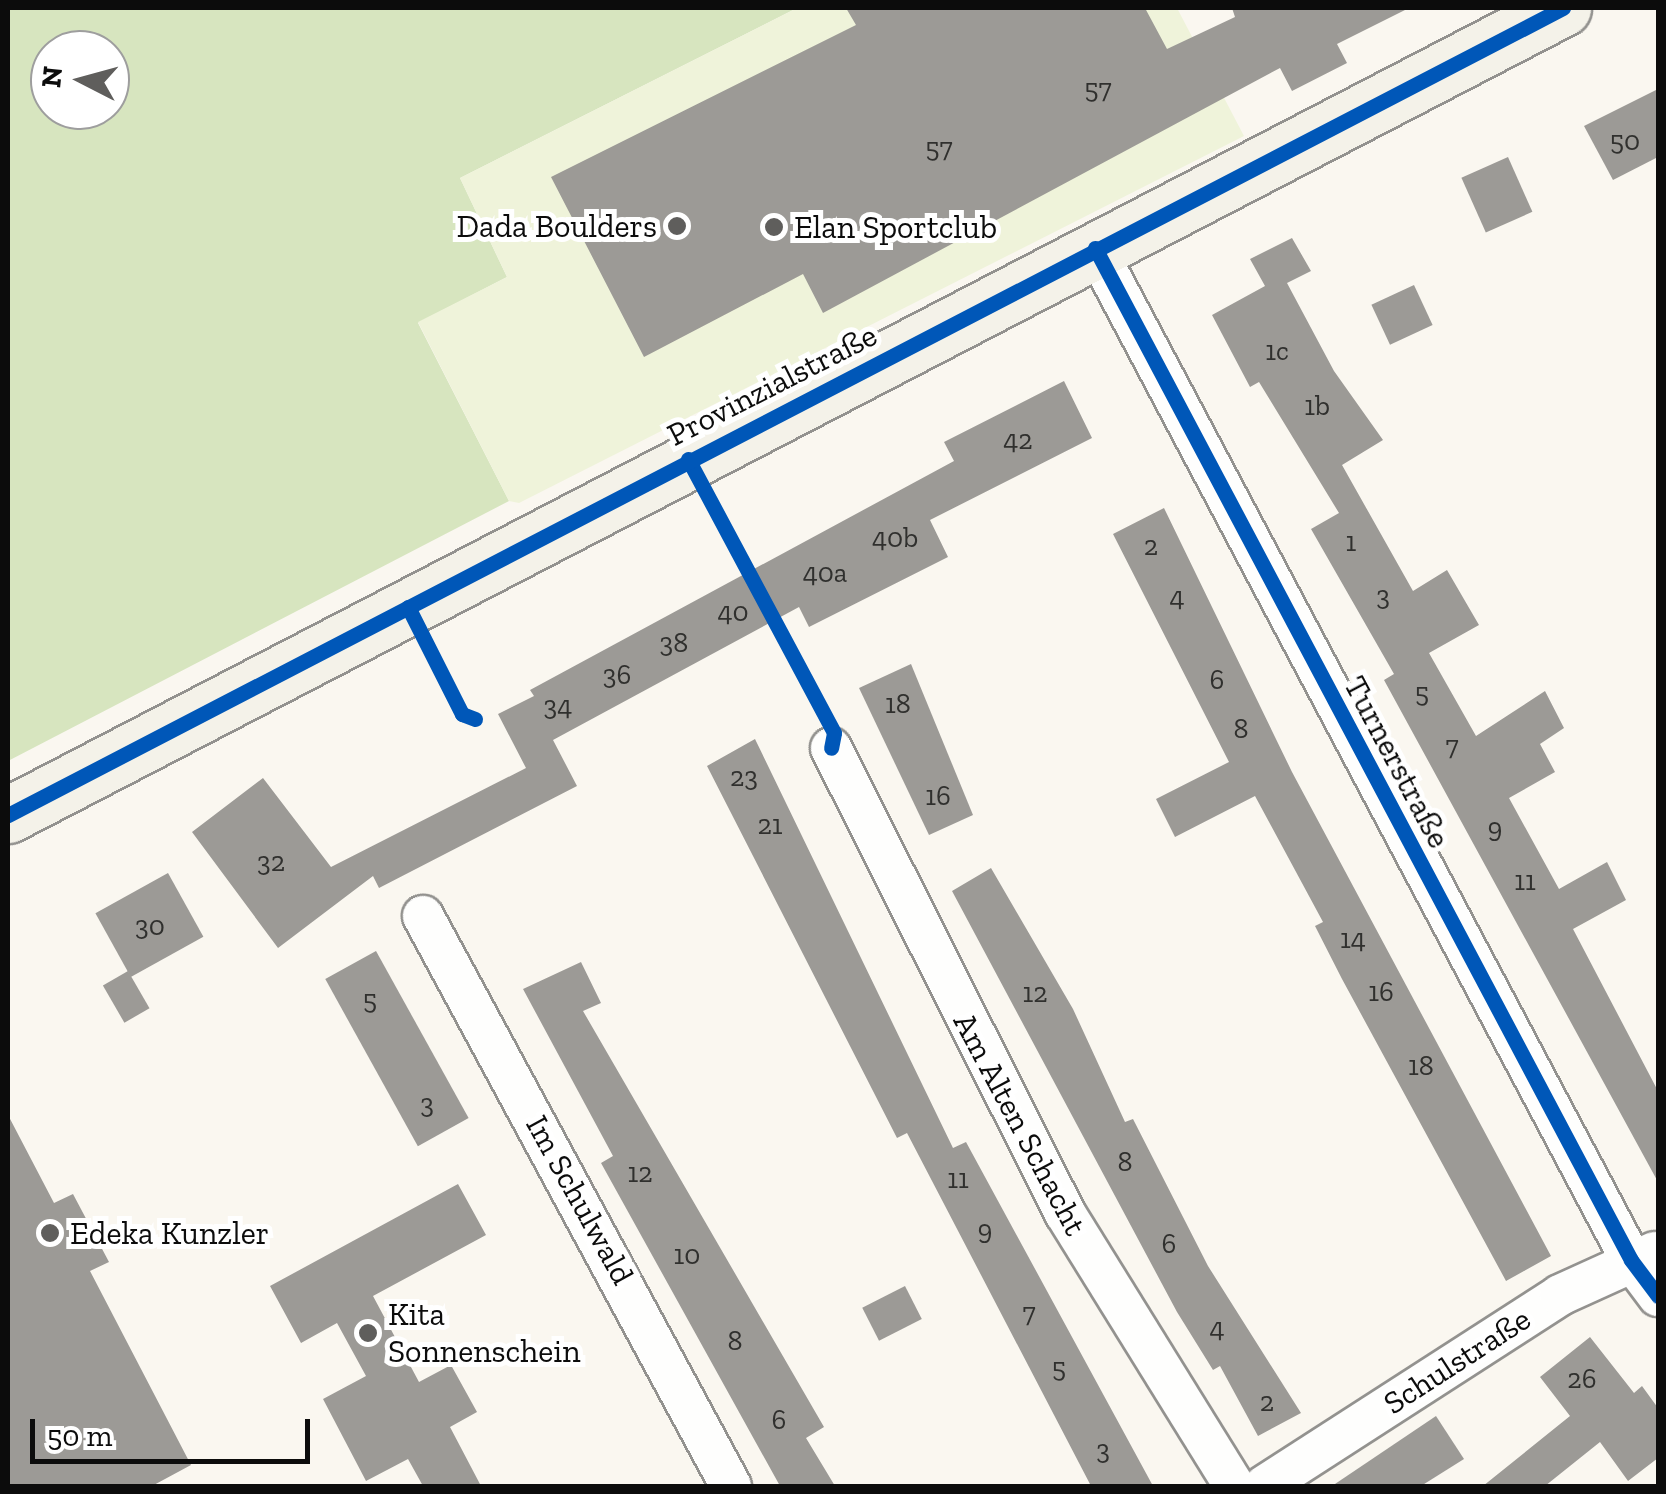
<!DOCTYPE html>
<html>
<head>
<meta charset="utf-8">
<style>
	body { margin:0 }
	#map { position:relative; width:1666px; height:1494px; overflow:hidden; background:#faf7f0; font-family:"Zilla Slab",serif }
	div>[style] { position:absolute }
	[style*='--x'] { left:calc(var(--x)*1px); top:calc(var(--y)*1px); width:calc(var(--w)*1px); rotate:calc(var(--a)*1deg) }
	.forest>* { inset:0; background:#d7e5bf }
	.pitch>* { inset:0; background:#eff3da }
	.building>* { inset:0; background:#9c9a96; transform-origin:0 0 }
	.roads { filter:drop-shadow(2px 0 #93928f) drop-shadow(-2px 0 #93928f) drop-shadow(0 2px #93928f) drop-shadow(0 -2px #93928f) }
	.street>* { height:40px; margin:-20px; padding:0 20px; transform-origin:20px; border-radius:20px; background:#fefefd }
	.secondary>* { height:55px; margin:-27.5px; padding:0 27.5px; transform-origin:27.5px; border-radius:27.5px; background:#f4f2e9 }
	.cycleway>* { height:15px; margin:-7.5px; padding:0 7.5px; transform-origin:7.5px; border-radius:7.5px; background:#0057b8 }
	.dots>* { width:28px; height:28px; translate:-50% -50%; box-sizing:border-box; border:5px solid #fff; border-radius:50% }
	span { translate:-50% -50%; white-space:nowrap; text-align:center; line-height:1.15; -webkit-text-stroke:10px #fff; paint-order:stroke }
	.number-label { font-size:28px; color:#30302e }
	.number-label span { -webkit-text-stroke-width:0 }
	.poi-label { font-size:32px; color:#0c0c0c }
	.right { translate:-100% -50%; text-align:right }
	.left { translate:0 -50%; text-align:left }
	.street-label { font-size:32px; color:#0c0c0c }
	.frame { position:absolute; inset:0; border:10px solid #0c0c0c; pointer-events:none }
	.north { position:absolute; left:30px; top:30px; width:100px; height:100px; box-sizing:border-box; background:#fff; border:2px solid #9e9e9e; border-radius:50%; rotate:276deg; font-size:28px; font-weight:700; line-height:40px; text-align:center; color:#0c0c0c }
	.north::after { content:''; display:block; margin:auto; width:35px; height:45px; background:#5f5e5c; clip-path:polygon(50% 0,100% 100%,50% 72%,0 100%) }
	.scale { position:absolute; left:30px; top:1419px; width:280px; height:45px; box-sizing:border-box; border:5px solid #0c0c0c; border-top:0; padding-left:12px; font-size:30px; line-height:35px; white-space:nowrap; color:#0c0c0c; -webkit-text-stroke:8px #fff; paint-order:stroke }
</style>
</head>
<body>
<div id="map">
	<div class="forest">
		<i style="clip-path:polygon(evenodd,8px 8px,797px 8px,460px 178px,507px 277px,418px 323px,509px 501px,8px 761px,8px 8px,50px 50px,110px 50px,110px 110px,50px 110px,50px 50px)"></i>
	</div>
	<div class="pitch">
		<i style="clip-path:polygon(797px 8px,1177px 8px,1244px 136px,519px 503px,509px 501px,418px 322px,507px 277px,460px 178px)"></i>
	</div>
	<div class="building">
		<i style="clip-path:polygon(846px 8px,1145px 8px,1167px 49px,1235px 17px,1232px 8px,1409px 8px,1337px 44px,1347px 63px,1292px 91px,1280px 68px,823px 313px,803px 274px,644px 357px,551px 177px,856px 25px)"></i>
		<i style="clip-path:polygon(1658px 89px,1658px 157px,1613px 180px,1584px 126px)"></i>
		<i style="left:1508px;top:157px;width:60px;height:51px;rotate:66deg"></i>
		<i style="clip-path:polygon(1292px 238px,1311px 271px,1287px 283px,1334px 371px,1383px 440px,1342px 465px,1413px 591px,1447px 570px,1479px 625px,1429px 653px,1476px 736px,1545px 691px,1564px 728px,1540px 744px,1555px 772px,1509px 798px,1559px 889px,1607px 862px,1626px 900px,1573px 929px,1658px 1091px,1658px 1182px,1384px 680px,1394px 674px,1311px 529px,1339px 513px,1259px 382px,1250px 387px,1212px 315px,1265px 286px,1250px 259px)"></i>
		<i style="left:1414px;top:285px;width:44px;height:47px;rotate:65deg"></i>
		<i style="clip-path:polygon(1064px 381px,1092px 438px,930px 520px,948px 557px,809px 627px,799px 607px,553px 740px,577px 786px,379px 888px,373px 876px,278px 948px,192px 832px,263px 778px,331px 867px,526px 768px,498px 714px,534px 696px,530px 690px,954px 461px,944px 442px)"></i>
		<i style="clip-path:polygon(1164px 508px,1292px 772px,1551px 1256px,1506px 1281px,1342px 979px,1315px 926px,1323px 922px,1255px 796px,1175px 837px,1156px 799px,1229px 762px,1113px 534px)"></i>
		<i style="clip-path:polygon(911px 664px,973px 815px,929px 835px,859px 688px)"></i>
		<i style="clip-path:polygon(755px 739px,953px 1148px,966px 1142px,1153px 1486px,1091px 1486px,907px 1133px,897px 1138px,707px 766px)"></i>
		<i style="clip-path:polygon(991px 868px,1073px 1009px,1125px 1122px,1133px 1119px,1208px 1266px,1301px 1413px,1258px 1436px,1220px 1366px,1213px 1370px,1177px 1312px,952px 891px)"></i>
		<i style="left:168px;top:873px;width:73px;height:83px;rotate:61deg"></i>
		<i style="left:376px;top:951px;width:191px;height:58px;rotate:61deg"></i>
		<i style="clip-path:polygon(581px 962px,601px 1003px,583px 1011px,824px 1427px,806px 1438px,835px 1486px,780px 1486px,601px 1163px,613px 1156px,523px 989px)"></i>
		<i style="left:128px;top:971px;width:43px;height:29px;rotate:60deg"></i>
		<i style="clip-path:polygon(8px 1115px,54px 1203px,73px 1194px,109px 1262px,90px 1271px,191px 1465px,152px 1486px,8px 1486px)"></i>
		<i style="clip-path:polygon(458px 1184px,486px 1235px,373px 1296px,419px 1382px,451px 1365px,477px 1412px,450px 1427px,481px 1486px,423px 1486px,408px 1459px,366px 1481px,323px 1399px,366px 1376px,337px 1323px,301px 1343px,270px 1286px)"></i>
		<i style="left:905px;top:1286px;width:37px;height:48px;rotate:63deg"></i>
		<i style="clip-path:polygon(1590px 1337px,1634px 1393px,1642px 1386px,1658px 1408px,1658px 1458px,1628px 1481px,1600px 1442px,1545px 1486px,1483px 1486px,1570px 1416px,1540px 1377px)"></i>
		<i style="clip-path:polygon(1436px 1416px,1464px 1459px,1421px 1486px,1332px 1486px)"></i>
	</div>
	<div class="roads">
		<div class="street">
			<i style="--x:1095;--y:248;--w:1145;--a:62.09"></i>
			<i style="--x:1631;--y:1260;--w:45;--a:53.1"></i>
			<i style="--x:831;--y:748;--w:521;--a:63.29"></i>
			<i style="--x:1065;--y:1213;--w:321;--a:58.2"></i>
			<i style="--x:423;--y:916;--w:648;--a:61.62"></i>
			<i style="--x:1264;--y:1486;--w:352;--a:-32.8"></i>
			<i style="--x:1560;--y:1295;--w:104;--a:-24.4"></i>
		</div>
		<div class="secondary">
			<i style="--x:8;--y:815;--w:1752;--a:-27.43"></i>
		</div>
	</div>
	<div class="cycleway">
		<i style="--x:1095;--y:248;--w:1145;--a:62.09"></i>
		<i style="--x:1631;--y:1260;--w:45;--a:53.1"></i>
		<i style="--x:688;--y:459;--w:310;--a:61.9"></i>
		<i style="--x:834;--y:733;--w:15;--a:101"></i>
		<i style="--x:408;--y:607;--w:120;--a:63.2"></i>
		<i style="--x:462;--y:714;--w:14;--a:21"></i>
		<i style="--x:8;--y:815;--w:1752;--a:-27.43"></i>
	</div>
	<div class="dots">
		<i style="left:677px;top:226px;background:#5f5e5c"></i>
		<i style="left:774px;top:227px;background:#5f5e5c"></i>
		<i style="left:50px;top:1233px;background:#5f5e5c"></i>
		<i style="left:368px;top:1333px;background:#5f5e5c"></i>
	</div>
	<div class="number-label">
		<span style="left:1098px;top:89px">57</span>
		<span style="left:1625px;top:141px">50</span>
		<span style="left:939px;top:148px">57</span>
		<span style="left:1277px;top:351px">1c</span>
		<span style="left:1317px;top:406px">1b</span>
		<span style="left:1018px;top:440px">42</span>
		<span style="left:895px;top:538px">40b</span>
		<span style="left:1351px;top:542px">1</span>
		<span style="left:1151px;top:546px">2</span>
		<span style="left:825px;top:573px">40a</span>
		<span style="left:1383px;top:596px">3</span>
		<span style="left:1177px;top:597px">4</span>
		<span style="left:733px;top:612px">40</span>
		<span style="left:674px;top:643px">38</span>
		<span style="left:617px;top:675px">36</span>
		<span style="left:1217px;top:680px">6</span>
		<span style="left:1422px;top:693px">5</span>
		<span style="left:898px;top:704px">18</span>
		<span style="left:558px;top:706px">34</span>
		<span style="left:1241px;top:729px">8</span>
		<span style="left:1452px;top:746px">7</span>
		<span style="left:744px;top:777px">23</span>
		<span style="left:938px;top:796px">16</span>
		<span style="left:770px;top:825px">21</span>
		<span style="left:1495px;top:828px">9</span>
		<span style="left:271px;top:862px">32</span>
		<span style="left:1525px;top:881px">11</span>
		<span style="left:150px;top:926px">30</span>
		<span style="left:1353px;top:939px">14</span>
		<span style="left:1381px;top:992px">16</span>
		<span style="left:1035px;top:993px">12</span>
		<span style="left:370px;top:1000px">5</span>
		<span style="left:1421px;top:1066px">18</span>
		<span style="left:427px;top:1104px">3</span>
		<span style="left:1125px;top:1162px">8</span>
		<span style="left:640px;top:1173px">12</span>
		<span style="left:958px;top:1179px">11</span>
		<span style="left:985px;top:1230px">9</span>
		<span style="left:1169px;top:1244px">6</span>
		<span style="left:687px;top:1255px">10</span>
		<span style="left:1029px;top:1313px">7</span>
		<span style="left:1217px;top:1328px">4</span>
		<span style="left:735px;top:1341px">8</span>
		<span style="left:1059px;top:1368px">5</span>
		<span style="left:1582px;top:1379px">26</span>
		<span style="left:1267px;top:1402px">2</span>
		<span style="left:779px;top:1420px">6</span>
		<span style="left:1103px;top:1450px">3</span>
	</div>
	<div class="poi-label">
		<span class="right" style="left:657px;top:226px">Dada Boulders</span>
		<span class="left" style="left:794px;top:227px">Elan Sportclub</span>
		<span class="left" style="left:70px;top:1233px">Edeka Kunzler</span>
		<span class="left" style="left:388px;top:1333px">Kita<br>Sonnenschein</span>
	</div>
	<div class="street-label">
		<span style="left:772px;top:385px;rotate:-27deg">Provinzialstraße</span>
		<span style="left:1397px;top:762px;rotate:62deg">Turnerstraße</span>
		<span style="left:1020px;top:1124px;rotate:62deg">Am Alten Schacht</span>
		<span style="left:580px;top:1200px;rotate:61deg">Im Schulwald</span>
		<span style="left:1457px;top:1361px;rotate:-33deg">Schulstraße</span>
	</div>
	<div class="frame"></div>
	<div class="north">N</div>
	<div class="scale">50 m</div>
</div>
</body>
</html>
